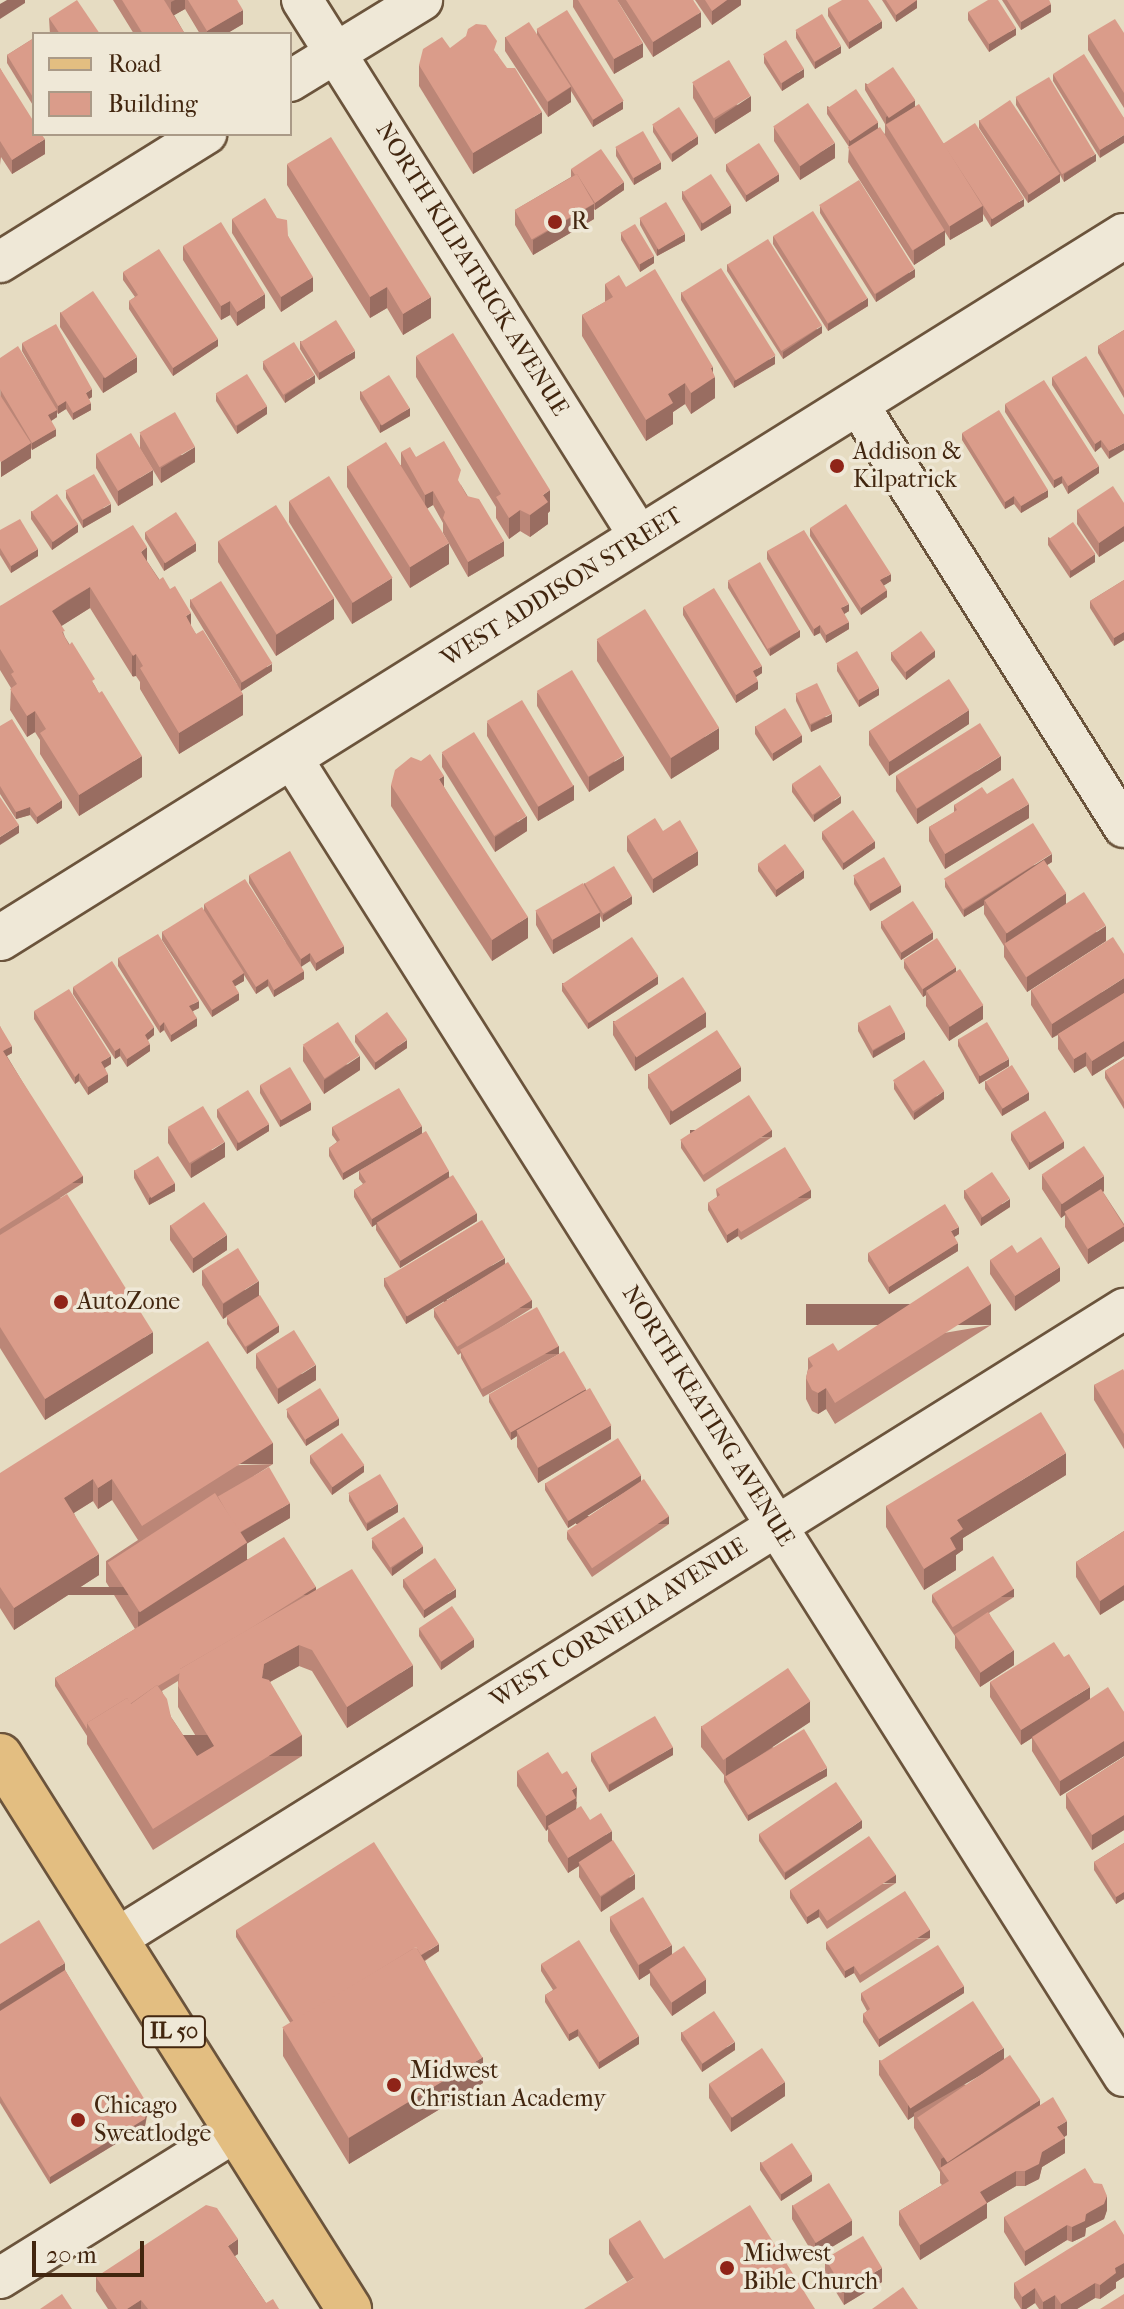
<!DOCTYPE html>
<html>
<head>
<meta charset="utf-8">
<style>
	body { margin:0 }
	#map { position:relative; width:1124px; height:2309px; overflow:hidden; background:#e6dcc2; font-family:"IM FELL French Canon",serif }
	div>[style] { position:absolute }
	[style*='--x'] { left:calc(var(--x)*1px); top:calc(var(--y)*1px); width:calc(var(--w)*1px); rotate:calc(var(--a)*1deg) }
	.roads { filter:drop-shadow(2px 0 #6b543c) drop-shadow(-2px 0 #6b543c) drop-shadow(0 2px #6b543c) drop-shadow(0 -2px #6b543c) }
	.minor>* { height:40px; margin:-20px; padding:0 20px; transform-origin:20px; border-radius:20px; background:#efe8d7 }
	.secondary>* { height:44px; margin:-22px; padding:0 22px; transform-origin:22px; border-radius:22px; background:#efe8d7 }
	.primary>* { height:44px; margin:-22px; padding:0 22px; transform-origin:22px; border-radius:22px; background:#e3be81 }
	.wall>* { inset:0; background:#bb8677 }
	.shaded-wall>* { inset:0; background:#996d61; transform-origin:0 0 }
	.building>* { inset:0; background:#da9c8a; transform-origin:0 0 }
	.dots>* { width:22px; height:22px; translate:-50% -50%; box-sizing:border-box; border:4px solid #efe8d7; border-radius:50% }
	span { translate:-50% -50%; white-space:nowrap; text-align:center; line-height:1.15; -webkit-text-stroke:7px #efe8d7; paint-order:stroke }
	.shield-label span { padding:2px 6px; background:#efe8d7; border:2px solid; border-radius:6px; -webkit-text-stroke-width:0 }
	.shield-label { font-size:22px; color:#42260f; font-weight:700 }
	.poi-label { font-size:24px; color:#42260f }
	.left { translate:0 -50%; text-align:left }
	.street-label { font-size:24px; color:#42260f }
	.legend { position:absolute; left:32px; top:32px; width:260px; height:104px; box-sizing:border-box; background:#efe8d7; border:2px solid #aa9a87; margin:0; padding:10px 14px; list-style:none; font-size:24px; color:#42260f }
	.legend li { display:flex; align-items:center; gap:16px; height:40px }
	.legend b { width:40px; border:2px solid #aa9a87 }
	.scale { position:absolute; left:32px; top:2241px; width:112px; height:36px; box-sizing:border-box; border:4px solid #42260f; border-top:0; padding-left:10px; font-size:24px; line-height:28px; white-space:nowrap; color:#42260f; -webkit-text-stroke:6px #efe8d7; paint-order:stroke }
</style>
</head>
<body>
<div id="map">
	<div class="roads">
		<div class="minor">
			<i style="--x:302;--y:0;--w:637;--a:57.83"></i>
			<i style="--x:290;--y:81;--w:155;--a:-31.5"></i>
			<i style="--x:0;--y:262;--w:243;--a:-31.9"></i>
			<i style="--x:857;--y:403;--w:501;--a:57.8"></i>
			<i style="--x:291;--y:757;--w:1560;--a:57.73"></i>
			<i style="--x:116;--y:1939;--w:1189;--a:-32.01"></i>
			<i style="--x:0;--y:2278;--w:278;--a:-31.9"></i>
		</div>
		<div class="secondary">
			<i style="--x:0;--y:938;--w:1325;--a:-31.99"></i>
		</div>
		<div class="primary">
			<i style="--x:0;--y:1756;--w:654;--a:57.74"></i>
		</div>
	</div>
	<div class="wall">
		<i style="clip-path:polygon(113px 0,237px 0,243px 24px,226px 34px,200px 34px,185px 9px,174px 15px,185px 34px,134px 34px)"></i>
		<i style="clip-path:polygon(573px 0,617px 0,643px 57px,614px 74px,573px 7px)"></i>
		<i style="clip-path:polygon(617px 0,693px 0,701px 27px,653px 57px)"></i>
		<i style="clip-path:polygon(695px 0,741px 0,741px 5px,712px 25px)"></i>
		<i style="clip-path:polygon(882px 0,917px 0,917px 8px,896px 22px)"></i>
		<i style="clip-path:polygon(1002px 0,1049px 0,1051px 12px,1021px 30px)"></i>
		<i style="clip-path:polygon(828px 8px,882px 28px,849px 49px,828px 16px)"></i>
		<i style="clip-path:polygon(968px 12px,1016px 35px,989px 52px,968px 20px)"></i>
		<i style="clip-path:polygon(49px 18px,100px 34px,50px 34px)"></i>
		<i style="clip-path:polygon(537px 29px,623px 109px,593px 127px,571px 91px,571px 102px,548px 117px,505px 51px,505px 37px,537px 35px)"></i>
		<i style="clip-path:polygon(796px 31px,841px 53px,815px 69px,796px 38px)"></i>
		<i style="clip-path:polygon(1124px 33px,1124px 108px,1088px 50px,1088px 35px)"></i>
		<i style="clip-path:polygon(34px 38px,34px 107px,7px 63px,7px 55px)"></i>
		<i style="clip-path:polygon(450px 48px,497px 54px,542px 133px,473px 174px,419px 86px,419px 65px)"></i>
		<i style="clip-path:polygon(764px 55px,804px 77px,782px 91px,764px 63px)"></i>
		<i style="clip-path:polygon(0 68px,45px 154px,12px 174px,1px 157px,0 165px)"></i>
		<i style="clip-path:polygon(1053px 74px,1124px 118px,1100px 158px,1053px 81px)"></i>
		<i style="clip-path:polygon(865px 83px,915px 106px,943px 143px,1024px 206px,991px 227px,983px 214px,983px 221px,950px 240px,945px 232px,945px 245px,914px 265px,848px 162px,849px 147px,827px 114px,827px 106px,878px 128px,885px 134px,885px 124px,865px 90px)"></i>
		<i style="clip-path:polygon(693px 84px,751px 111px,715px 134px,693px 98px)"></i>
		<i style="clip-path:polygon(1016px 97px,1096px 161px,1064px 182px,1060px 175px,1060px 182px,1028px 203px,979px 128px,979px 120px,1051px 161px,1016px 105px)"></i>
		<i style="clip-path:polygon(653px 125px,698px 144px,672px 162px,653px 132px)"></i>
		<i style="clip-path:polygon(774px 127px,835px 158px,800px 180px,774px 141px)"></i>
		<i style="clip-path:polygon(616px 148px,661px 169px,634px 185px,616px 156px)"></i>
		<i style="clip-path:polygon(287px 164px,431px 318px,403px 335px,387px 308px,370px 318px,287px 185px)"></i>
		<i style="clip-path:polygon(726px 164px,779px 181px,746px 202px,726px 171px)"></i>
		<i style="clip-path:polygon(571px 169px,624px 190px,595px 210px,594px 209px,594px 219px,533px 255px,515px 225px,515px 210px,571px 177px)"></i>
		<i style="clip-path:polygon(682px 191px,731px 213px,701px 231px,682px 199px)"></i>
		<i style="clip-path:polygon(820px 206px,915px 277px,876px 302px,820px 213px)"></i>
		<i style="clip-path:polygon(640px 218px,685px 241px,657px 256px,640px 225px)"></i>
		<i style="clip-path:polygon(232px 219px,288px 236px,313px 291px,281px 312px,232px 233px)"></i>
		<i style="clip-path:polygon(621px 233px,654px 263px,640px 272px,621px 240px)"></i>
		<i style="clip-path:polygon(773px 236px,868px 306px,828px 331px,773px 244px)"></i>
		<i style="clip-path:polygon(183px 246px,265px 308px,237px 326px,230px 315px,221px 320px,183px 260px)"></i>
		<i style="clip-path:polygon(727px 264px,822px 333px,783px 359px,727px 271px)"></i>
		<i style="clip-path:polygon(123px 272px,218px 346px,173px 376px,129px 309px,129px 301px,135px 297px,123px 280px)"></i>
		<i style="clip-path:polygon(605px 284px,626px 287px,713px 373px,715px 398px,691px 414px,685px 404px,673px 412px,673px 424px,646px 441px,582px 336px,582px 315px,605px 302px)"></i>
		<i style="clip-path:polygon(681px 292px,775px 364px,734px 388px,681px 300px)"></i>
		<i style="clip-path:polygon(60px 312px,137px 372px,103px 393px,60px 327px)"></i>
		<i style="clip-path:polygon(1124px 330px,1124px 398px,1098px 353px,1098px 346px)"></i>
		<i style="clip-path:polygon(300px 341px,355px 358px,319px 380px,300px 349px)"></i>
		<i style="clip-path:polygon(22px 343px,92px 397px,89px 399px,91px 410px,73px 420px,66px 409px,58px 414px,57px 412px,57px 417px,51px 421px,56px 436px,32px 450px,31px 448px,31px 458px,1px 477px,0 358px,41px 384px,22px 351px)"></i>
		<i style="clip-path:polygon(416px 356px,550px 511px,548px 513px,548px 524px,530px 537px,520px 531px,509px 539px,496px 518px,496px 507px,416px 377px)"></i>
		<i style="clip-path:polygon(263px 362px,315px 383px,285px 403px,263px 369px)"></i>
		<i style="clip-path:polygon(1052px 377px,1124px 415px,1109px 459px,1101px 447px,1095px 452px,1052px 385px)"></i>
		<i style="clip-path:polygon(360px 391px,410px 416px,380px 433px,360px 399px)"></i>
		<i style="clip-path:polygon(216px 394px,267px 414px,237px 434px,216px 401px)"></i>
		<i style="clip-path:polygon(1005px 404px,1099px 473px,1068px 494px,1062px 483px,1054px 488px,1005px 412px)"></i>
		<i style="clip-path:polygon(962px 433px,1048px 497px,1021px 513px,1014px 504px,1005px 509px,962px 440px)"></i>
		<i style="clip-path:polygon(140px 434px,195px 462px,161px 483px,140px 449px)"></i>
		<i style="clip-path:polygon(401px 452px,416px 457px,461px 485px,504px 556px,468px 577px,443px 533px,443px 523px,433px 505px,427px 508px,449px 564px,410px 588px,347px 487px,347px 466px,401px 465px)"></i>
		<i style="clip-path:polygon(96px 454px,153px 485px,118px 506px,96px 468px)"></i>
		<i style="clip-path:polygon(66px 491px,111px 512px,83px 528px,66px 498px)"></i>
		<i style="clip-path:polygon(289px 501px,392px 600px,352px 624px,289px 522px)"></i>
		<i style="clip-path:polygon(1124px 503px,1124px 541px,1099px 557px,1077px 524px,1077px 510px)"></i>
		<i style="clip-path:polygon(31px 511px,78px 532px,52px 550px,31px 519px)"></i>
		<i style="clip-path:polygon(810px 528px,891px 581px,884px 585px,887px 597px,861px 615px,810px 536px)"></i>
		<i style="clip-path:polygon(0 530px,38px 556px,11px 573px,0 555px)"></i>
		<i style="clip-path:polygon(145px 532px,196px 551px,164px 571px,145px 539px)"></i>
		<i style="clip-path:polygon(1048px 537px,1095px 562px,1070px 578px,1048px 545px)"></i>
		<i style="clip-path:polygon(218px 541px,334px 619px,276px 656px,218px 562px)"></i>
		<i style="clip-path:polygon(767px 551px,849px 611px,844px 614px,849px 629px,826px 643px,820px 633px,814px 636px,767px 559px)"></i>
		<i style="clip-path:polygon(147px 561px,196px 634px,238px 686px,190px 607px,190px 599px,272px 671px,241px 691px,243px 715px,179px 754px,140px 689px,140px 682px,136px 676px,133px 677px,90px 608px,61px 626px,65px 637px,95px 686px,142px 777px,79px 816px,40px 754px,40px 740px,35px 732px,27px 737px,10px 710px,11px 688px,0 670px,0 606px)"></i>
		<i style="clip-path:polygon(1124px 580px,1124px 640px,1114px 646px,1090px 608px,1090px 601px)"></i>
		<i style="clip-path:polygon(728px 581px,800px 637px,770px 656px,728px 588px)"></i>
		<i style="clip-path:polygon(683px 607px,762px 673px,756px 677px,758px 689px,736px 703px,683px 615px)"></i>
		<i style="clip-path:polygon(597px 640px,719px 749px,671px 779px,597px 661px)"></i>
		<i style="clip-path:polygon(891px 652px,935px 657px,906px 680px,891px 660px)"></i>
		<i style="clip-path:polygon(837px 664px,879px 695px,859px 707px,837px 671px)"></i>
		<i style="clip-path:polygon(537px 692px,624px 770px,589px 792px,537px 706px)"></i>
		<i style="clip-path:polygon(796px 694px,832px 722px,811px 732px,796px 701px)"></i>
		<i style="clip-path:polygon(487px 722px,574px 800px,538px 821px,487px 736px)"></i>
		<i style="clip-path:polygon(969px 724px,889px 776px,869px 745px,869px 731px)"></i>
		<i style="clip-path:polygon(0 726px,62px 808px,37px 824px,30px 815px,16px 819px,0 794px)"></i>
		<i style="clip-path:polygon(755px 726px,802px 742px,773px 761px,755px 734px)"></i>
		<i style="clip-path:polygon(442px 753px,527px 831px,495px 852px,442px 767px)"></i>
		<i style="clip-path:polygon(1001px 770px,917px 824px,896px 791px,896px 776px)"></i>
		<i style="clip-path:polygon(792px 784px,841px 803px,814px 822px,792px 792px)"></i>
		<i style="clip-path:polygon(391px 785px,444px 787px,528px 938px,492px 961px,391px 806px)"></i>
		<i style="clip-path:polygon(987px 794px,1029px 818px,945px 869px,929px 841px,929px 827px,954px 813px,954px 805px)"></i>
		<i style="clip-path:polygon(663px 831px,698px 865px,653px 893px,627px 851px,627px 836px)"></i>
		<i style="clip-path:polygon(822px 832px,875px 848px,843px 870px,822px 839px)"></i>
		<i style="clip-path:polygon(1052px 862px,1047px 865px,1066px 904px,1106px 941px,1027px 992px,1004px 957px,1004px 946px,984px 914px,984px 905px,964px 917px,945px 887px,945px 880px)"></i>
		<i style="clip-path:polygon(758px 864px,804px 878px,776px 897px,758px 871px)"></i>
		<i style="clip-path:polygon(249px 875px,344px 953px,316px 971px,310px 961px,301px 966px,304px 979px,274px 997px,268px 986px,256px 994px,244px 975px,244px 981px,235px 986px,239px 1000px,212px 1017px,162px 940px,162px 932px,204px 911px,204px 904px,286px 943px,249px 883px)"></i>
		<i style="clip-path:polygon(854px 877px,901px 892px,870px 911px,854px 884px)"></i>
		<i style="clip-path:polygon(584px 883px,632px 904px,603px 922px,600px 916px,600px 927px,553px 954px,536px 925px,536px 911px,584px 886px)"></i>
		<i style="clip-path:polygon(881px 921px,933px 939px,901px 960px,881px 928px)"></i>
		<i style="clip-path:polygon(118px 958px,199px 1008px,193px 1011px,197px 1026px,171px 1042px,164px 1030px,160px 1033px,118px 966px)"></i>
		<i style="clip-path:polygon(904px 961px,956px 972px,983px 1019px,949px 1041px,926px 1006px,926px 995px,923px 997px,904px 968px)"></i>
		<i style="clip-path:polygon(562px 983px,658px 984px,588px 1029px,562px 991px)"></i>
		<i style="clip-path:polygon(73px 987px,154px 1035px,148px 1040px,150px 1051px,127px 1067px,120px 1056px,115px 1059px,73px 994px)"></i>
		<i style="clip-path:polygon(1031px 990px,1124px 993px,1124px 1056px,1092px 1076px,1086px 1066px,1074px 1073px,1058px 1049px,1058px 1035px,1052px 1038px,1031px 1005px)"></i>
		<i style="clip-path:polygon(34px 1011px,111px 1064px,105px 1068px,108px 1082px,88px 1095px,79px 1081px,75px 1084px,34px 1019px)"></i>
		<i style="clip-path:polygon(613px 1021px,706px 1027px,635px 1071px,613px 1035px)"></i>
		<i style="clip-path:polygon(858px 1024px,905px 1039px,873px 1058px,858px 1031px)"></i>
		<i style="clip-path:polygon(0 1026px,12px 1053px,7px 1056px,83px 1183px,60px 1198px,153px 1353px,45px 1420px,0 1348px)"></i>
		<i style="clip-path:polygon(355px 1035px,407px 1048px,375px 1070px,355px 1042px)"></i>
		<i style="clip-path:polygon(958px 1039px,1009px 1066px,979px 1084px,958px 1046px)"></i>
		<i style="clip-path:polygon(303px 1046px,360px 1070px,324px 1094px,303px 1061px)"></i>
		<i style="clip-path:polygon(1124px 1059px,1124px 1109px,1105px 1078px,1105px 1071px)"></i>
		<i style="clip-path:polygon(648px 1074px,741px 1081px,670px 1125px,648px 1088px)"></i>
		<i style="clip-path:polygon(985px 1081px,1029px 1100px,1002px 1116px,985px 1089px)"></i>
		<i style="clip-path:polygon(894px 1082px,944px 1099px,914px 1120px,894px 1089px)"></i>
		<i style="clip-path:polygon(260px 1085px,311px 1110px,280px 1127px,260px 1093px)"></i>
		<i style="clip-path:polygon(217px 1109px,269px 1131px,237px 1151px,217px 1117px)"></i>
		<i style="clip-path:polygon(332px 1127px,422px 1133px,477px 1221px,400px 1268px,376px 1230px,376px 1224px,372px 1227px,354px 1197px,354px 1190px,363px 1184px,359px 1179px,359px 1171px,401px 1146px,343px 1180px,329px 1156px,329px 1148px,337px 1142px,332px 1135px)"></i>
		<i style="clip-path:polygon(168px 1128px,225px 1157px,191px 1178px,168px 1143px)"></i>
		<i style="clip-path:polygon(1011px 1133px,1064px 1148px,1029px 1170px,1011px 1140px)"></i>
		<i style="clip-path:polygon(772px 1137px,704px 1182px,681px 1148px,681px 1140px)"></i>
		<i style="clip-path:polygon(134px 1170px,175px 1191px,149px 1205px,134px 1178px)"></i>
		<i style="clip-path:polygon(1042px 1175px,1104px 1191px,1103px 1192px,1124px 1224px,1124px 1241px,1088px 1264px,1065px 1227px,1065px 1215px,1061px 1218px,1042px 1189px)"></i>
		<i style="clip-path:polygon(716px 1189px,811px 1198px,741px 1240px,738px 1236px,727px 1243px,708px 1210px,708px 1203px,717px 1197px)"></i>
		<i style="clip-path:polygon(964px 1190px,1010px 1207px,981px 1226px,964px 1198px)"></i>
		<i style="clip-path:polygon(170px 1225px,227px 1250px,193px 1273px,170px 1240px)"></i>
		<i style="clip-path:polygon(959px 1234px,954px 1237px,958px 1251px,889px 1294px,868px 1261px,868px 1253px)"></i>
		<i style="clip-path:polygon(1017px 1253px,1060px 1281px,1015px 1311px,990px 1274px,990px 1260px)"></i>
		<i style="clip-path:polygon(505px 1264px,532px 1308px,500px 1328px,559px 1354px,483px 1397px,461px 1358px,461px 1353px,458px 1355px,434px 1317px,434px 1309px,487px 1275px,406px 1324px,384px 1286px,384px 1278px)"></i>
		<i style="clip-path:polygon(202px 1270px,259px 1296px,279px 1332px,247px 1354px,227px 1324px,227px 1317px,254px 1299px,223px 1319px,202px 1285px)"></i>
		<i style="clip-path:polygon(991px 1325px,835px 1424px,826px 1409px,818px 1414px,812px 1411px,806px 1399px,806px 1378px,808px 1369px,808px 1358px,838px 1351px)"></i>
		<i style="clip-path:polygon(256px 1354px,316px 1380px,278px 1404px,256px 1368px)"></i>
		<i style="clip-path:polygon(1124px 1371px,1124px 1449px,1094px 1400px,1094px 1385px)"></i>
		<i style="clip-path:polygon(586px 1390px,611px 1439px,538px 1483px,517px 1447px,517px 1436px,511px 1440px,489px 1402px,489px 1395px)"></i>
		<i style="clip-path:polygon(287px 1410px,339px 1425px,306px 1446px,287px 1417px)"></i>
		<i style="clip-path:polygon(310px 1455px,364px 1472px,332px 1495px,310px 1463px)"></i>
		<i style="clip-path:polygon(evenodd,273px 1464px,254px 1476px,290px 1518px,247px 1543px,247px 1559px,316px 1591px,413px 1686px,347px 1728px,312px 1671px,299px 1666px,270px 1682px,302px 1756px,153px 1850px,87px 1744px,87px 1736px,55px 1686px,55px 1678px,135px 1629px,106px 1582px,106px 1561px,138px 1540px,112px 1500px,98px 1509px,93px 1501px,74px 1513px,99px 1575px,14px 1630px,0 1608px,0 1473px,273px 1464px,178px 1681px,178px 1707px,205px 1751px,197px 1756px,171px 1717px,162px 1691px,178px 1681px)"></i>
		<i style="clip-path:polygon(1066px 1475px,963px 1538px,963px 1550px,956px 1555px,956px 1570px,924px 1590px,886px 1527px,886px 1506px)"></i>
		<i style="clip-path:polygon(641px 1481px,669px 1524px,592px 1577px,567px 1539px,567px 1532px,628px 1490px,568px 1528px,545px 1490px,545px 1483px)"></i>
		<i style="clip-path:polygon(349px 1494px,398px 1512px,367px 1531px,349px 1501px)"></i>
		<i style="clip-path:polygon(1124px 1531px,1124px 1600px,1100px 1615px,1076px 1577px,1076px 1562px)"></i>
		<i style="clip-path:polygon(372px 1540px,423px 1553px,392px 1576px,372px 1548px)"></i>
		<i style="clip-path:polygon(403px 1579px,456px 1597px,424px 1618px,403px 1587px)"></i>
		<i style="clip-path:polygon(932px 1595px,1014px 1597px,989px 1613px,1014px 1665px,980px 1687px,955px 1648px,955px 1636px,932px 1602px)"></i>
		<i style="clip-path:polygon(419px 1629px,474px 1647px,441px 1670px,419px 1636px)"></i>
		<i style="clip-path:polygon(990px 1682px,1090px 1699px,1124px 1712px,1124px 1756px,1060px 1796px,1032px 1751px,1032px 1738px,1021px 1745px,990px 1697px)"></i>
		<i style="clip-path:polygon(810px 1722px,772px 1747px,827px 1776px,748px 1821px,724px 1782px,724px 1775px,701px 1747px,701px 1726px)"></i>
		<i style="clip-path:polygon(591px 1753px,673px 1755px,609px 1792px,591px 1761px)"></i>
		<i style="clip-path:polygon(1124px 1757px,1124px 1830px,1092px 1850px,1066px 1808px,1066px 1794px)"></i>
		<i style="clip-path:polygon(517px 1771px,577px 1802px,576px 1809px,612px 1840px,635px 1889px,601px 1912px,579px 1877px,579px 1866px,568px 1873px,548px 1841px,548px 1829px,546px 1831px,517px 1786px)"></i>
		<i style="clip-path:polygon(862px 1828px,785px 1880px,759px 1841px,759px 1834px)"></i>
		<i style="clip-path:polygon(1124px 1843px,1124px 1899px,1116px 1904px,1094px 1870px,1094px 1862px)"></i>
		<i style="clip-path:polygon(896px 1883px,827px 1929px,819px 1917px,807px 1924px,790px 1898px,790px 1890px)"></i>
		<i style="clip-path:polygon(610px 1917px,672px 1955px,706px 1993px,672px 2016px,650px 1985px,650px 1973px,639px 1980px,610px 1931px)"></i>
		<i style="clip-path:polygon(236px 1930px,439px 1951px,425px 1961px,483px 2083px,349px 2164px,283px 2056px,283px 2029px,291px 2024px,236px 1937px)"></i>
		<i style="clip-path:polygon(930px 1938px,860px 1983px,854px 1973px,845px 1978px,826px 1949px,826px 1942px)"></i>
		<i style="clip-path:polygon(0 1944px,65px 1970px,148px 2112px,145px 2126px,50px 2184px,0 2103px)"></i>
		<i style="clip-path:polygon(541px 1964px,639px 2044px,599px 2069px,578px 2036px,569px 2041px,545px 2002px,545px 1995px,553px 1990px,541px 1971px)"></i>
		<i style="clip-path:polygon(861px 1993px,964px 1993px,879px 2047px,863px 2022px,863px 2014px,867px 2011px,861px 2000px)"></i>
		<i style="clip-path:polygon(681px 2032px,735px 2050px,702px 2072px,681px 2040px)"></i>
		<i style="clip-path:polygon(879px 2060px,1040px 2106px,1067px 2135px,1064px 2137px,1065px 2153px,1042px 2167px,1039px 2179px,1025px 2186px,1016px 2186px,987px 2203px,987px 2218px,920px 2260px,899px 2225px,899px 2211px,942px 2185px,940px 2183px,940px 2172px,914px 2128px,914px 2116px,908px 2120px,879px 2075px)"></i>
		<i style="clip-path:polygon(709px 2084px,785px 2096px,731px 2132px,709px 2098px)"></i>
		<i style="clip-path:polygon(760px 2162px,812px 2181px,781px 2201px,760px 2170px)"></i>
		<i style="clip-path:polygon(792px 2205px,852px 2235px,815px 2257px,792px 2219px)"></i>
		<i style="clip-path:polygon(1107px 2210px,1104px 2219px,1086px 2228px,1085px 2236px,1072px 2242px,1067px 2240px,1025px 2266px,1004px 2232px,1004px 2217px)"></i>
		<i style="clip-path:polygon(1124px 2235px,1124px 2277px,1116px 2282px,1116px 2288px,1100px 2299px,1095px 2298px,1077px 2309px,1039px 2309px,1035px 2303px,1026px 2309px,1021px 2309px,1014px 2298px,1014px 2283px)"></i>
		<i style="clip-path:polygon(609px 2239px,664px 2259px,627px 2282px,609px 2254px)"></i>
		<i style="clip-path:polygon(238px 2254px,235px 2256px,266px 2303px,279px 2309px,108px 2309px,96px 2291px,96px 2277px)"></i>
		<i style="clip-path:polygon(825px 2259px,882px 2282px,844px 2305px,825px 2274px)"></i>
	</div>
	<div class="shaded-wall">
		<i style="clip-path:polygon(7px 0,25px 0,25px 3px,0 19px,0 4px)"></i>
		<i style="clip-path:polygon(175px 0,185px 0,185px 9px,171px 17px,171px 2px)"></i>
		<i style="clip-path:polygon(727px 0,741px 0,741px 5px,712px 25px,712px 11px)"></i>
		<i style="clip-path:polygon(917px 0,917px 8px,896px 22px,896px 15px)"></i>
		<i style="clip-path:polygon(1051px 4px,1051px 12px,1021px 30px,1021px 22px)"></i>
		<i style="clip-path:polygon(243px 10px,243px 24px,226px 34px,207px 34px,207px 31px)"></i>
		<i style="clip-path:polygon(701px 12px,701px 27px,653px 57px,653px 42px)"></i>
		<i style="clip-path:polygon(882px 21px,882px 28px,849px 49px,849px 42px)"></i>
		<i style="clip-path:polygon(1016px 28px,1016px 35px,989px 52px,989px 44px)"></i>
		<i style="clip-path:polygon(643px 43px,643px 57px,614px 74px,614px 59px)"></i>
		<i style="clip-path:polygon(841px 46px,841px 53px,815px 69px,815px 62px)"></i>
		<i style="clip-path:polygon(804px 69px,804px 77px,782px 91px,782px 83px)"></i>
		<i style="clip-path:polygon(571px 87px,571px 102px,548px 117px,548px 102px)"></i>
		<i style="clip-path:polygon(751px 96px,751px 111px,715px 134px,715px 120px)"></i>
		<i style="clip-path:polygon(915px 100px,915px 107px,886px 124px,886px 117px)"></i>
		<i style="clip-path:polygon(623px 101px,623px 109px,593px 127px,593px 119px)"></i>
		<i style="clip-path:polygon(542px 112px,542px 133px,473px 174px,473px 153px)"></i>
		<i style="clip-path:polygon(878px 122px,878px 130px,849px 147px,849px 139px)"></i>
		<i style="clip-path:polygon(1124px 135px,1124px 143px,1100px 158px,1100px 150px)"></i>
		<i style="clip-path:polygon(698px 136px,698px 144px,672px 162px,672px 154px)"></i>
		<i style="clip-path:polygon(45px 139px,45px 154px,12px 174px,12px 160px)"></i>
		<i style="clip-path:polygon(835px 143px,835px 158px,800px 180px,800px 165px)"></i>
		<i style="clip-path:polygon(1096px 154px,1096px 161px,1064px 182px,1064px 174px)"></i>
		<i style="clip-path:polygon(661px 162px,661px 169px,634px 185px,634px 178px)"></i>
		<i style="clip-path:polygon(779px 174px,779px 181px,746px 202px,746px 194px)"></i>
		<i style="clip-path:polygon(1060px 174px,1060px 182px,1028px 203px,1028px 195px)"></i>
		<i style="clip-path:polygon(624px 182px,624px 190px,595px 210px,595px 203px)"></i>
		<i style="clip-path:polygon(1024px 199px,1024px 206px,991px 227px,991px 219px)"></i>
		<i style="clip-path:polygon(594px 204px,594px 219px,533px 255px,533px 240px)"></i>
		<i style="clip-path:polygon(731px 205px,731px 213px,701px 231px,701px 223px)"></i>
		<i style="clip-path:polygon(983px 206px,983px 221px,950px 240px,950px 225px)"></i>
		<i style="clip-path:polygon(945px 230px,945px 245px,914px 265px,914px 250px)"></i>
		<i style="clip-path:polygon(685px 234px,685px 241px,657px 256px,657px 249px)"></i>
		<i style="clip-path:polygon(654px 256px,654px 263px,640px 272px,640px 264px)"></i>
		<i style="clip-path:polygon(915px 269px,915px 277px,876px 302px,876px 294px)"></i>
		<i style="clip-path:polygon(313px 277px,313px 291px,281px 312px,281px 297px)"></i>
		<i style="clip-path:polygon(387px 287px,387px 308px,370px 318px,370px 297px)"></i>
		<i style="clip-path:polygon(265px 294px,265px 308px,237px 326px,237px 312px)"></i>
		<i style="clip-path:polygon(431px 297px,431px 318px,403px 335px,403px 314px)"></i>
		<i style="clip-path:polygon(868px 298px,868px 306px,828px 331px,828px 324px)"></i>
		<i style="clip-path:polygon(230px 301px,230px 315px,221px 320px,221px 306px)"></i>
		<i style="clip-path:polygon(822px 326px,822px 333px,783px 359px,783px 352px)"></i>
		<i style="clip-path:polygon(218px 339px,218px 346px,173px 376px,173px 368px)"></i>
		<i style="clip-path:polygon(355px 351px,355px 358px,319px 380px,319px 372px)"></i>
		<i style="clip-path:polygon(775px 356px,775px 364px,734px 388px,734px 381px)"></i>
		<i style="clip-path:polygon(137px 357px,137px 372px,103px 393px,103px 378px)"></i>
		<i style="clip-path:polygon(713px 367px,713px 378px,715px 377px,715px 398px,691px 414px,691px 393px,711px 368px)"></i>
		<i style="clip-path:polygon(315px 375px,315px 383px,285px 403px,285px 395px)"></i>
		<i style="clip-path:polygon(685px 383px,685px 404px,673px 412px,673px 424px,646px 441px,646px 420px,668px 394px)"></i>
		<i style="clip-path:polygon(92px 389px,92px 397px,86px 401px,86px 393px)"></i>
		<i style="clip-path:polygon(66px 401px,66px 409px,58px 414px,58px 406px)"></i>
		<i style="clip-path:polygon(91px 403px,91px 410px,73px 420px,73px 413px)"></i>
		<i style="clip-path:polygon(267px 406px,267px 414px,237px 434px,237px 426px)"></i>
		<i style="clip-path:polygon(410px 408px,410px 416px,380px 433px,380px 425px)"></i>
		<i style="clip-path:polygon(57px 410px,57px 417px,48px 423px,48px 415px)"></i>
		<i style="clip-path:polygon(56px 429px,56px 436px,32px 450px,32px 443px)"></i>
		<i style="clip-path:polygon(1101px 440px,1101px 447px,1095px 452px,1095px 444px)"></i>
		<i style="clip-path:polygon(31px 443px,31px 458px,1px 477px,1px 462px)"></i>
		<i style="clip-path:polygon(1124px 443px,1124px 450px,1109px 459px,1109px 451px)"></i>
		<i style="clip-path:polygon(195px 447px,195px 462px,161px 483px,161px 468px)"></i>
		<i style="clip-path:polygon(1099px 466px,1099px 473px,1068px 494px,1068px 486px)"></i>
		<i style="clip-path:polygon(153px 470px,153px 485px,118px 506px,118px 491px)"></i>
		<i style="clip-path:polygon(1062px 476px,1062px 483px,1054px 488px,1054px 480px)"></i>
		<i style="clip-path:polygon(550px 490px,550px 511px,548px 513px,548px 524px,530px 537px,530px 515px,543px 495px)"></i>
		<i style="clip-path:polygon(1048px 490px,1048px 497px,1021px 513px,1021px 506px)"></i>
		<i style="clip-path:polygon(433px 491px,433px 505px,425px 510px,425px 495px)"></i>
		<i style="clip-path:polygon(1014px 496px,1014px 504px,1005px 509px,1005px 502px)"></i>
		<i style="clip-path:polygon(111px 504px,111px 512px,83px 528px,83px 520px)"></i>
		<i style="clip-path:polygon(520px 510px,520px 531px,509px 539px,509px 518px)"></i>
		<i style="clip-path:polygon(78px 524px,78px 532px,52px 550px,52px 542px)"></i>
		<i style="clip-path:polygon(1124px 526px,1124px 541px,1099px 557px,1099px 543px)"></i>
		<i style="clip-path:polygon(504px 541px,504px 556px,468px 577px,468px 562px)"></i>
		<i style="clip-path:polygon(196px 543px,196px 551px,164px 571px,164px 563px)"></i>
		<i style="clip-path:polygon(449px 543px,449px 564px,410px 588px,410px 567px)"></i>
		<i style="clip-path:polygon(147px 547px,147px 568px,141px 552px)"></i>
		<i style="clip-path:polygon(38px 549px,38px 556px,11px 573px,11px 566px)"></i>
		<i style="clip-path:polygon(1095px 554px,1095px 562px,1070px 578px,1070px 571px)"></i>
		<i style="clip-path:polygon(891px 574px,891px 581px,880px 588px,880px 580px)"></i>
		<i style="clip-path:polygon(392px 578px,392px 600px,352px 624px,352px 603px)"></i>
		<i style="clip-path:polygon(90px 587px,90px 608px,52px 632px,52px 611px)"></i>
		<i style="clip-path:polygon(887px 590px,887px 597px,861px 615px,861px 608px)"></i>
		<i style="clip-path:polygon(334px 598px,334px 619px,276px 656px,276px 635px)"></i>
		<i style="clip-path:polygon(849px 604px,849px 611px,841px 616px,841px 608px)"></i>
		<i style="clip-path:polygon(191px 613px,191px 634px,186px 616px)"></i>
		<i style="clip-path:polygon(849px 622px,849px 629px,826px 643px,826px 635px)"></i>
		<i style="clip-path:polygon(820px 625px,820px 633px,814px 636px,814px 629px)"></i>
		<i style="clip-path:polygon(800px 630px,800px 637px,770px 656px,770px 649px)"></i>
		<i style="clip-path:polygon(1124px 632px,1124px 640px,1114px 646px,1114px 638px)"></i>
		<i style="clip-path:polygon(935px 650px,935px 657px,906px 680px,906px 672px)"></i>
		<i style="left:136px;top:654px;width:22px;height:4px;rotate:90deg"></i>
		<i style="clip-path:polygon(272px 664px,272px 671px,241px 691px,241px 683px)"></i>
		<i style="clip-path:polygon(762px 666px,762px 673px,753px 679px,753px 671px)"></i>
		<i style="clip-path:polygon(758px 681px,758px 689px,736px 703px,736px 695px)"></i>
		<i style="clip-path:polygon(879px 688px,879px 695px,859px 707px,859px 699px)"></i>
		<i style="clip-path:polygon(243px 694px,243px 715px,179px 754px,179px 733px)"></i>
		<i style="clip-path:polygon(969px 710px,969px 724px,889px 776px,889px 762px)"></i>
		<i style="clip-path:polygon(35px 711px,35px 732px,27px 737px,27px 716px)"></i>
		<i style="clip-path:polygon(832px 714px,832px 722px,811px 732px,811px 725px)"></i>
		<i style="clip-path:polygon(719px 728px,719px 749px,671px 779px,671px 758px)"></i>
		<i style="clip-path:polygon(802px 735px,802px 742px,773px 761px,773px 753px)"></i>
		<i style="clip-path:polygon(142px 756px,142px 777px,79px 816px,79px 795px)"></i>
		<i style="clip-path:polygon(624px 756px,624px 770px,589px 792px,589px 777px)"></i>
		<i style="clip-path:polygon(1001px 756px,1001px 770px,917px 824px,917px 809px)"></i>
		<i style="clip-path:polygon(444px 776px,444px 797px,439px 779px)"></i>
		<i style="clip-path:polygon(574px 785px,574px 800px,538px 821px,538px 806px)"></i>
		<i style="clip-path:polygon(841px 796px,841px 803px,814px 822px,814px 815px)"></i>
		<i style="clip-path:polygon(62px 800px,62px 808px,37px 824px,37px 817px)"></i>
		<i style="clip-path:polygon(1029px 804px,1029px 818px,945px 869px,945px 854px)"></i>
		<i style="clip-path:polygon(30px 807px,30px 815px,16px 819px,16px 812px)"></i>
		<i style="clip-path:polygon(527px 816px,527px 831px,495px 852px,495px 837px)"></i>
		<i style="clip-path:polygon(19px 825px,19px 833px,0 845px,0 837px)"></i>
		<i style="clip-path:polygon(875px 841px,875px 848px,843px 870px,843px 863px)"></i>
		<i style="clip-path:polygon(698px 851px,698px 865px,653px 893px,653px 879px)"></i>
		<i style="clip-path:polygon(1052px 854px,1052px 862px,986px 903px,984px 900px,984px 905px,964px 917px,964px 910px)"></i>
		<i style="clip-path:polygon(804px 870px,804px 878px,776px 897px,776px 890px)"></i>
		<i style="clip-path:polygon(901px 885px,901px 892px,870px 911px,870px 903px)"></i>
		<i style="clip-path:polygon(1066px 893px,1066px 908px,1006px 944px,1006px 933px)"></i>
		<i style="clip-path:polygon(632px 896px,632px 904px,603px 922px,603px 915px)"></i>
		<i style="clip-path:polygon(600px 912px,600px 927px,553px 954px,553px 939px)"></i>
		<i style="clip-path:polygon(528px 917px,528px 938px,492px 961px,492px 940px)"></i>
		<i style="clip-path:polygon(1106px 926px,1106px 941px,1027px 992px,1027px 977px)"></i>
		<i style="clip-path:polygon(933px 932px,933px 939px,901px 960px,901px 952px)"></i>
		<i style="clip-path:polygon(344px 946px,344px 953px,316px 971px,316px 963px)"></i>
		<i style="clip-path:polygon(310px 953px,310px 961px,301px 967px,301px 959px)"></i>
		<i style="clip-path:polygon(956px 967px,956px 974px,926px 991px,926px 995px,923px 997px,923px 989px)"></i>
		<i style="clip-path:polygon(304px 971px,304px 979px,274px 997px,274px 990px)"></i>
		<i style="clip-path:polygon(244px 973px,244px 981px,232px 988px,232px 981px)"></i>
		<i style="clip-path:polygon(658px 976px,658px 984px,588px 1029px,588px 1022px)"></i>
		<i style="clip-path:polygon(1124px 978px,1124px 993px,1052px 1038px,1052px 1024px)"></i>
		<i style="clip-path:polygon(268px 979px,268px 986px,256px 994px,256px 987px)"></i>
		<i style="clip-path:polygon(239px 993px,239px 1000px,212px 1017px,212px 1010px)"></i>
		<i style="clip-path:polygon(199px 1001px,199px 1008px,189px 1013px,189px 1006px)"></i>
		<i style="clip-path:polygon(983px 1005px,983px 1019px,949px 1041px,949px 1027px)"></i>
		<i style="clip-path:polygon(706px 1012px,706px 1027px,635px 1071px,635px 1056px)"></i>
		<i style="clip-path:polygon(197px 1018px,197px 1026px,171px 1042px,171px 1035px)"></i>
		<i style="clip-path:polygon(164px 1022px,164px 1030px,160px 1033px,160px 1026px)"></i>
		<i style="clip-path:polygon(154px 1027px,154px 1035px,145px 1042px,145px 1035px)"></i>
		<i style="clip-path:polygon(905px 1032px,905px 1039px,873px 1058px,873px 1051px)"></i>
		<i style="clip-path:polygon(407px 1040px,407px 1048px,375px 1070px,375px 1062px)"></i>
		<i style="clip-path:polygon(1124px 1041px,1124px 1056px,1092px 1076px,1092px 1061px)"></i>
		<i style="clip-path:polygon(150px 1044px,150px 1051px,127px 1067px,127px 1059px)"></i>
		<i style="clip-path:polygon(12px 1046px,12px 1053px,3px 1058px,3px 1051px)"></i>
		<i style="clip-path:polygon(120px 1048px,120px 1056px,115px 1059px,115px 1051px)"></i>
		<i style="clip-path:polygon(1086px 1052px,1086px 1066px,1074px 1073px,1074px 1059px)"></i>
		<i style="clip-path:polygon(111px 1056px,111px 1064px,101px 1070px,101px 1062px)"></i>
		<i style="clip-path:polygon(360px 1056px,360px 1070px,324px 1094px,324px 1080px)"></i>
		<i style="clip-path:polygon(1009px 1059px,1009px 1066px,979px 1084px,979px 1076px)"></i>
		<i style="clip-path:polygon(741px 1067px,741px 1081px,670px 1125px,670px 1111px)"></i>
		<i style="clip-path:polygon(79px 1073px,79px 1081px,75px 1084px,75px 1077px)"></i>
		<i style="clip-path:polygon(108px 1074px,108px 1082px,88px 1095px,88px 1087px)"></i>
		<i style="clip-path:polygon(944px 1091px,944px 1099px,914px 1120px,914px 1113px)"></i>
		<i style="clip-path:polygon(1029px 1092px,1029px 1100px,1002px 1116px,1002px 1109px)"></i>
		<i style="clip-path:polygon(311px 1102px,311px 1110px,280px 1127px,280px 1120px)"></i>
		<i style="clip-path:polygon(269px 1124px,269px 1131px,237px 1151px,237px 1143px)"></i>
		<i style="clip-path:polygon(422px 1126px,422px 1134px,343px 1180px,343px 1173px)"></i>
		<i style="left:772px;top:1130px;width:7px;height:82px;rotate:90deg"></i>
		<i style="clip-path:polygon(1064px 1141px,1064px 1148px,1029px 1170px,1029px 1162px)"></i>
		<i style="clip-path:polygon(225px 1142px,225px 1157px,191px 1178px,191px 1164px)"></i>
		<i style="clip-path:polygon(449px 1171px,449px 1178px,372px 1227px,372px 1219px)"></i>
		<i style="left:83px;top:1176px;width:7px;height:98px;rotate:90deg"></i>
		<i style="clip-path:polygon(1104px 1176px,1104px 1191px,1066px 1215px,1065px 1213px,1065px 1215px,1061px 1218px,1061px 1204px)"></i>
		<i style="clip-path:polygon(175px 1183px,175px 1191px,149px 1205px,149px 1198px)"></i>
		<i style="left:811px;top:1190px;width:8px;height:82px;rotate:90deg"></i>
		<i style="clip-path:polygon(1010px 1199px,1010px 1207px,981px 1226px,981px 1218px)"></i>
		<i style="clip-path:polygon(477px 1213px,477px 1221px,400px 1268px,400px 1261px)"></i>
		<i style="clip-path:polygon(1124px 1226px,1124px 1241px,1088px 1264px,1088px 1249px)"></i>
		<i style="clip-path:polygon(959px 1227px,959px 1234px,951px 1239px,951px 1231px)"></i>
		<i style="clip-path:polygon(738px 1228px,738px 1236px,727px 1243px,727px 1235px)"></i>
		<i style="clip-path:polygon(227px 1235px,227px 1250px,193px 1273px,193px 1258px)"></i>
		<i style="clip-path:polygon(958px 1243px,958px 1251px,889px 1294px,889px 1287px)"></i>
		<i style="clip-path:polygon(505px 1258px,505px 1265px,406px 1324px,406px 1316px)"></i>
		<i style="clip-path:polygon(1060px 1267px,1060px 1281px,1015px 1311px,1015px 1296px)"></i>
		<i style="clip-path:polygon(259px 1281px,259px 1296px,223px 1319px,223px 1304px)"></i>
		<i style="left:532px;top:1300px;width:8px;height:88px;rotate:90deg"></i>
		<i style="left:991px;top:1304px;width:21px;height:185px;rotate:90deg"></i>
		<i style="clip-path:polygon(279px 1325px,279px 1332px,247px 1354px,247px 1347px)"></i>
		<i style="clip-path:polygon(153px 1332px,153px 1353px,45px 1420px,45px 1399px)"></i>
		<i style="left:559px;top:1346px;width:8px;height:87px;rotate:90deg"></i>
		<i style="clip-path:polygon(316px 1365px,316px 1380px,278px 1404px,278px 1389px)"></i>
		<i style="clip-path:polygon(826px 1388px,826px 1409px,818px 1414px,818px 1393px)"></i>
		<i style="clip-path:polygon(586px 1389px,586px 1396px,517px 1432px,517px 1436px,511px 1440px,511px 1432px)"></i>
		<i style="clip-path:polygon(339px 1418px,339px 1425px,306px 1446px,306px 1439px)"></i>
		<i style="clip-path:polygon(611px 1425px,611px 1439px,538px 1483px,538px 1468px)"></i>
		<i style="left:273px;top:1443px;width:21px;height:155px;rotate:90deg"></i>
		<i style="clip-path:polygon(1066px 1453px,1066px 1475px,963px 1538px,963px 1550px,956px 1555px,956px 1570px,924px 1590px,924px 1569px,950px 1538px,957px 1520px)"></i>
		<i style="clip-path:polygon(364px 1465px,364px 1472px,332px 1495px,332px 1487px)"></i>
		<i style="clip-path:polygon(641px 1475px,641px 1482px,568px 1528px,568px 1520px)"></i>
		<i style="clip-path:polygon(93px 1479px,93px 1501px,64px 1519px,64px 1498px)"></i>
		<i style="clip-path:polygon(112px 1479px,112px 1500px,98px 1509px,98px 1488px)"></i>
		<i style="clip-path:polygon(290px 1503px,290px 1518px,238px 1549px,238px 1534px)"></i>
		<i style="clip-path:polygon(398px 1504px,398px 1512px,367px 1531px,367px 1524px)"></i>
		<i style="left:669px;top:1516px;width:8px;height:93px;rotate:90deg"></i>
		<i style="clip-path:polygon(247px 1543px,247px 1564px,138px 1633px,138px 1612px)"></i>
		<i style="clip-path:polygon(423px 1546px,423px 1553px,392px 1576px,392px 1568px)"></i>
		<i style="clip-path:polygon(99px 1554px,99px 1575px,14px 1630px,14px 1608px)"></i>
		<i style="clip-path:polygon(1124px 1585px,1124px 1600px,1100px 1615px,1100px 1601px)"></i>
		<i style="left:316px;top:1587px;width:8px;height:267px;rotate:90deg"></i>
		<i style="clip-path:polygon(456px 1589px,456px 1597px,424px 1618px,424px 1610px)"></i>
		<i style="left:1014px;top:1589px;width:8px;height:72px;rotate:90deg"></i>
		<i style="clip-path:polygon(474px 1639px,474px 1647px,441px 1670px,441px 1662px)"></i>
		<i style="clip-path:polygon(299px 1645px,299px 1666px,264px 1685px,262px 1678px,264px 1664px)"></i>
		<i style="clip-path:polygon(1014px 1650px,1014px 1665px,980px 1687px,980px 1673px)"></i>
		<i style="clip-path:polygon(413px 1665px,413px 1686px,347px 1728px,347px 1707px)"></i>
		<i style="clip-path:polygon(1090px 1687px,1090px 1701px,1021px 1745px,1021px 1730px)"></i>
		<i style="clip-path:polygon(810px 1701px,810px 1722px,726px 1778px,726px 1757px)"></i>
		<i style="left:302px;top:1735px;width:21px;height:176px;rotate:90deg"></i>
		<i style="clip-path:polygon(1124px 1741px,1124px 1756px,1060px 1796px,1060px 1781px)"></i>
		<i style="clip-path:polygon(673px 1747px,673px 1755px,609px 1792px,609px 1785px)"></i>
		<i style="clip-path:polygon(827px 1768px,827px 1776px,748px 1821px,748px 1814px)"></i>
		<i style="clip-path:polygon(577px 1787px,576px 1812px,548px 1826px,548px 1829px,546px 1831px,546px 1816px,572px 1790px)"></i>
		<i style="clip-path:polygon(1124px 1815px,1124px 1830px,1092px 1850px,1092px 1835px)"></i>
		<i style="clip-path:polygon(862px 1820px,862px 1828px,785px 1880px,785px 1873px)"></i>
		<i style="clip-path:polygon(612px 1831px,612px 1846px,579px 1863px,579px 1866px,568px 1873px,568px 1858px)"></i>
		<i style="clip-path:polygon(635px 1874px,635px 1889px,601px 1912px,601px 1897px)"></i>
		<i style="left:896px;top:1875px;width:8px;height:83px;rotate:90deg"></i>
		<i style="clip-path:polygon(1124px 1892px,1124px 1899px,1116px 1904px,1116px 1897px)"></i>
		<i style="clip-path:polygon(819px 1909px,819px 1917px,807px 1924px,807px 1917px)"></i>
		<i style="left:930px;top:1930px;width:8px;height:83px;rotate:90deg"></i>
		<i style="clip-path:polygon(439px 1944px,439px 1951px,300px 2040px,300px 2032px)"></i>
		<i style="clip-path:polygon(672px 1945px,672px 1959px,650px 1971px,650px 1973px,639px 1980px,639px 1965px)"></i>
		<i style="clip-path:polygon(65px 1963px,65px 1978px,0 2019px,0 2004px)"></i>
		<i style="clip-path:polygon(854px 1966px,854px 1973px,845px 1978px,845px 1971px)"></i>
		<i style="clip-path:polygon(706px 1979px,706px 1993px,672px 2016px,672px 2001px)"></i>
		<i style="clip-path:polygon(964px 1986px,964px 1993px,879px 2047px,879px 2039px)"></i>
		<i style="clip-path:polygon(578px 2029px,578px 2036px,569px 2041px,569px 2034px)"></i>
		<i style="clip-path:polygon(639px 2036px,639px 2044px,599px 2069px,599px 2062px)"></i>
		<i style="clip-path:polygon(735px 2042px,735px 2050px,702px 2072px,702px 2064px)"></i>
		<i style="clip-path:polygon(1004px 2048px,1004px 2062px,914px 2113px,914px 2116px,908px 2120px,908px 2105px)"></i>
		<i style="clip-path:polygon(483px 2057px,483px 2083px,349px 2164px,349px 2137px)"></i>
		<i style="clip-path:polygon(785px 2082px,785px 2096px,731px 2132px,731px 2117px)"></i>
		<i style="clip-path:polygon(1040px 2100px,1040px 2115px,941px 2170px,941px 2159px)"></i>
		<i style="clip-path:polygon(148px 2105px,145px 2126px,50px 2184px,50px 2177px)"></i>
		<i style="clip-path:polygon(1067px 2121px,1067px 2135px,1057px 2142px,1057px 2127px)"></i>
		<i style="clip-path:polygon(1065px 2138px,1065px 2153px,1042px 2167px,1039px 2179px,1025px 2186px,1025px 2171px,1042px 2152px)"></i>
		<i style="clip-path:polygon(1016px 2171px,1016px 2186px,980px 2207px,980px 2192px)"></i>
		<i style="clip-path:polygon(812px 2174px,812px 2181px,781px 2201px,781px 2194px)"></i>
		<i style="clip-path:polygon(1107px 2196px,1107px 2210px,1104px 2219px,1086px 2228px,1085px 2236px,1072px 2242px,1072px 2227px)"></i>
		<i style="clip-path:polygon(987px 2203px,987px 2218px,920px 2260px,920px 2245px)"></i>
		<i style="clip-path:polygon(852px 2220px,852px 2235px,815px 2257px,815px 2243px)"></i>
		<i style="clip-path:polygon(1067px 2225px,1067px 2240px,1025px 2266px,1025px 2251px)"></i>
		<i style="clip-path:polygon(238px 2239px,238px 2254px,228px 2260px,228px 2246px)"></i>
		<i style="clip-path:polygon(1124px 2263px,1124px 2277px,1116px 2282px,1116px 2288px,1100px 2299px,1100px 2285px,1115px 2268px)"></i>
		<i style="clip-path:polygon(882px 2268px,882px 2282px,844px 2305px,844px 2290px)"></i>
		<i style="clip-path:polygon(1095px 2283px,1095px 2298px,1077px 2309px,1061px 2309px,1061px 2304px)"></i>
		<i style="clip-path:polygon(1035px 2288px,1035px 2303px,1026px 2309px,1022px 2309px,1022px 2297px)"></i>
		<i style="clip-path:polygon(1055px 2295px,1055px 2309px,1043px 2309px,1043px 2302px)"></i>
		<i style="clip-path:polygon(141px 2300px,141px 2309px,127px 2309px)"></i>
	</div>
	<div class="building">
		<i style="clip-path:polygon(77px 0,100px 34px,60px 34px,49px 18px)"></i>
		<i style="clip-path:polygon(122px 0,164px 0,185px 34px,143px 34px)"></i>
		<i style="clip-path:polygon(188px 0,237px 0,243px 10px,207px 31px)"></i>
		<i style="clip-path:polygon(578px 0,617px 0,643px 43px,614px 59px)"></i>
		<i style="clip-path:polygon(626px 0,693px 0,701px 12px,653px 42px)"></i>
		<i style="clip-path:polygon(705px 0,727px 0,712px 11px)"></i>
		<i style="clip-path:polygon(842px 0,868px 0,882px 21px,849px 42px,828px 8px)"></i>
		<i style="clip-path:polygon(886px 0,917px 0,896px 15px)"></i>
		<i style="clip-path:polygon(988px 0,998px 0,1016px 28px,989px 44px,968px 12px)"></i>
		<i style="clip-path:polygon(1007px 0,1049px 0,1051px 4px,1021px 22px)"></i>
		<i style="left:567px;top:10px;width:107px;height:36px;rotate:58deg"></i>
		<i style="left:822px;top:14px;width:37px;height:31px;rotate:59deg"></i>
		<i style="clip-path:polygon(1115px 19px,1124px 33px,1124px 93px,1088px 35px)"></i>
		<i style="left:529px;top:22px;width:77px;height:28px;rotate:57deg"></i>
		<i style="clip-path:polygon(476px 24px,486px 25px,497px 41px,494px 50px,507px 68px,515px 68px,542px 112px,473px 153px,419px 65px,423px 49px,442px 37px,450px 48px,466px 36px,468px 29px)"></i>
		<i style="clip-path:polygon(34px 38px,34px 99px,7px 55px)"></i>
		<i style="left:786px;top:40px;width:34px;height:27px;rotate:58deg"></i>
		<i style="clip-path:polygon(1084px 54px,1124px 118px,1124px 135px,1100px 150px,1053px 74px)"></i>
		<i style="left:729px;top:60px;width:42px;height:43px;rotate:59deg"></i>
		<i style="left:893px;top:67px;width:40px;height:32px;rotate:56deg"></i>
		<i style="clip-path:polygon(0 68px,34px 122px,34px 134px,41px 134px,45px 139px,12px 160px,0 141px)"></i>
		<i style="left:1049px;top:77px;width:90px;height:39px;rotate:59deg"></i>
		<i style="left:856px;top:89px;width:40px;height:34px;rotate:56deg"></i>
		<i style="left:1010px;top:100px;width:89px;height:37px;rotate:56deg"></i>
		<i style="left:808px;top:103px;width:48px;height:42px;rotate:56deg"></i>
		<i style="left:919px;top:104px;width:120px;height:39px;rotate:58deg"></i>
		<i style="left:679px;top:107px;width:35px;height:32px;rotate:57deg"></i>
		<i style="left:975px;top:123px;width:90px;height:38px;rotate:57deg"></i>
		<i style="left:880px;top:127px;width:122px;height:38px;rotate:58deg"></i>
		<i style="left:643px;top:131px;width:36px;height:32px;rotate:60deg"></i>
		<i style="clip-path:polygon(331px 137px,431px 297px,403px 314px,387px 287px,370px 297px,287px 164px)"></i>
		<i style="left:759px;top:143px;width:37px;height:39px;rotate:57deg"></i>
		<i style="clip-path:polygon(601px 149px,624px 182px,595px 203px,577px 174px,575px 175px,571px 169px)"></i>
		<i style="left:577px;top:174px;width:34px;height:72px;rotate:60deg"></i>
		<i style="left:711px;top:174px;width:37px;height:34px;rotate:57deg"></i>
		<i style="left:859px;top:180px;width:105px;height:47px;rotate:58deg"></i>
		<i style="clip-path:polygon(265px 198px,277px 218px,287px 220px,288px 236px,313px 277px,281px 297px,232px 219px)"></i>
		<i style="left:666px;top:202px;width:37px;height:31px;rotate:59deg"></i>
		<i style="left:813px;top:211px;width:103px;height:47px;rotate:58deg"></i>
		<i style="clip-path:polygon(221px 222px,265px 294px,237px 312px,230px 301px,221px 306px,183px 246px)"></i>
		<i style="left:635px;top:224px;width:37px;height:17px;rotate:59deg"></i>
		<i style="left:768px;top:239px;width:102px;height:48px;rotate:58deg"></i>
		<i style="clip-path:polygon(159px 249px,218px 339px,173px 368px,129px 301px,138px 295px,123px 272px)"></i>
		<i style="left:721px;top:268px;width:103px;height:47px;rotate:58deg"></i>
		<i style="clip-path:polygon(655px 269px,713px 367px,711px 368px,715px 377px,691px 393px,685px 383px,668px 394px,673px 403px,646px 420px,582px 315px,613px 297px,605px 284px,619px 275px,626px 287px)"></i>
		<i style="left:93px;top:291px;width:79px;height:39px;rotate:56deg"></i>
		<i style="left:336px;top:320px;width:36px;height:42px;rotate:58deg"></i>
		<i style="clip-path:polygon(56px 324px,92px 389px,86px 393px,91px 403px,73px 413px,66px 401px,58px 406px,22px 343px)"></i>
		<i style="clip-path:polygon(1124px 330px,1124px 391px,1098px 346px)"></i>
		<i style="clip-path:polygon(453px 333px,550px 490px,543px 495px,548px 502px,530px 515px,520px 510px,509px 518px,496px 497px,501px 494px,416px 356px)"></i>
		<i style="left:294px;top:342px;width:39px;height:37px;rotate:58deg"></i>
		<i style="clip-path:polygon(18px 346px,57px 410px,48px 415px,56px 429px,32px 443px,0 389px,0 358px)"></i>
		<i style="clip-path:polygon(1086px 356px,1124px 415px,1124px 443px,1109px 451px,1101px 440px,1095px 444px,1052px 377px)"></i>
		<i style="left:247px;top:374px;width:38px;height:37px;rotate:58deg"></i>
		<i style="left:389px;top:375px;width:39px;height:33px;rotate:58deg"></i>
		<i style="clip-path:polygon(1044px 380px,1099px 466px,1068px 486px,1062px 476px,1054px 480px,1005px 404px)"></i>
		<i style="clip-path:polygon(0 395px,31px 443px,1px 462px,0 461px)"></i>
		<i style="clip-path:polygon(999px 410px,1048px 490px,1021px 506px,1014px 496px,1005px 502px,962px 433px)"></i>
		<i style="left:175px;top:412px;width:40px;height:41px;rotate:60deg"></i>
		<i style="left:131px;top:433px;width:43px;height:41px;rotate:59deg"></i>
		<i style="clip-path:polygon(444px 441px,461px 470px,458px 480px,467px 496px,479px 499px,504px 541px,468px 562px,443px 518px,445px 512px,433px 491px,425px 495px,401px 452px,410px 447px,416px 457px)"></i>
		<i style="left:386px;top:442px;width:119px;height:46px;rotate:58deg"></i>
		<i style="left:94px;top:474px;width:34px;height:33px;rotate:60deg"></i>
		<i style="left:329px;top:476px;width:120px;height:47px;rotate:58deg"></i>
		<i style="clip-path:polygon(1113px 486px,1124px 503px,1124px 526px,1099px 543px,1077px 510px)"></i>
		<i style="left:57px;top:494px;width:37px;height:31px;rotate:55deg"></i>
		<i style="clip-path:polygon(846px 504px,891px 574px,880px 580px,887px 590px,861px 608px,810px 528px)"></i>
		<i style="left:276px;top:505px;width:110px;height:68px;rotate:58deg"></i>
		<i style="left:176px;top:512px;width:37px;height:37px;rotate:57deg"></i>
		<i style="clip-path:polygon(20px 519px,38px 549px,11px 566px,0 548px,0 530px)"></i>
		<i style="left:1073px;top:522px;width:39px;height:29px;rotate:55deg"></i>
		<i style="clip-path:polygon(133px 525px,147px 547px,141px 552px,159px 580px,163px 577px,170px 589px,175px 586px,191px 613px,186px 616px,196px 634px,203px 630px,243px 694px,179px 733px,140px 668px,143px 666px,136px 654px,133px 656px,90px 587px,68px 600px,52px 611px,65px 631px,62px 632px,69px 645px,72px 642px,95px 679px,92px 681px,99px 693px,102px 691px,142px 756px,79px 795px,40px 733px,46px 729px,35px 711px,27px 716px,10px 689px,17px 684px,11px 674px,14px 672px,0 649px,0 606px)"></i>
		<i style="clip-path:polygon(804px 530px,849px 604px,841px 608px,849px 622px,826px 635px,820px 625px,814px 629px,767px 551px)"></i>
		<i style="left:760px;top:562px;width:79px;height:37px;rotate:60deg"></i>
		<i style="clip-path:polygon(1124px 580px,1124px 632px,1114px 638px,1090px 601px)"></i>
		<i style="left:221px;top:581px;width:97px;height:36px;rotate:58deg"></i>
		<i style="clip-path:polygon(714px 588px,762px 666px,753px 671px,758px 681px,736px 695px,683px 607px)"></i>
		<i style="left:645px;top:609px;width:140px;height:57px;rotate:58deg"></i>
		<i style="left:921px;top:631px;width:24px;height:37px;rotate:54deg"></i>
		<i style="left:857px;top:651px;width:43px;height:24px;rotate:59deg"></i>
		<i style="left:572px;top:670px;width:100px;height:41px;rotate:59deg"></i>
		<i style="left:949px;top:679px;width:37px;height:95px;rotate:57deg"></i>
		<i style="left:817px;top:683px;width:34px;height:24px;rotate:64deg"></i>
		<i style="left:522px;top:700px;width:100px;height:41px;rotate:59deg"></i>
		<i style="left:785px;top:708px;width:32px;height:35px;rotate:58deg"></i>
		<i style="clip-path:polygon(12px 719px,62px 800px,37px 817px,30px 807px,16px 812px,0 786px,0 726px)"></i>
		<i style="left:980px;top:723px;width:39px;height:99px;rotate:58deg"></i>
		<i style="left:474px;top:732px;width:99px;height:38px;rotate:58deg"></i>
		<i style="clip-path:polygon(430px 754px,444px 776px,439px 779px,528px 917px,492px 940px,391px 785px,395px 770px,411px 757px,421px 761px)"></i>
		<i style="left:820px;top:765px;width:37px;height:34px;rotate:56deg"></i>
		<i style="clip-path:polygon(1013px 778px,1029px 804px,945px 854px,929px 827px,957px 810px,954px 805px,982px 787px,987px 794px)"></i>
		<i style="clip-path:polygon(0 797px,19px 825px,0 837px)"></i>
		<i style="left:853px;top:810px;width:38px;height:38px;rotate:55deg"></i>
		<i style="clip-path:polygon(655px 818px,663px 831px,680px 820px,698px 851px,653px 879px,627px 836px)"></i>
		<i style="left:1033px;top:823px;width:36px;height:105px;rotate:58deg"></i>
		<i style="left:785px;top:844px;width:32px;height:34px;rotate:54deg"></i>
		<i style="clip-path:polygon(290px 851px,344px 946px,316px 963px,310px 953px,301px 959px,249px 875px)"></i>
		<i style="left:884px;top:857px;width:33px;height:36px;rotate:59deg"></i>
		<i style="left:1044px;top:860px;width:40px;height:72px;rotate:56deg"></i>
		<i style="left:614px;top:866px;width:35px;height:34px;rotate:59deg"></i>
		<i style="clip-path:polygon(245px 879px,304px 971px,274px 990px,268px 979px,256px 987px,204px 904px)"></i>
		<i style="left:583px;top:883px;width:34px;height:55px;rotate:60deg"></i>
		<i style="left:1084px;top:892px;width:40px;height:95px;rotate:57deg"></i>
		<i style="left:913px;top:901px;width:37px;height:38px;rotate:57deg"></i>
		<i style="clip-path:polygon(202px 907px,244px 973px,232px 981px,239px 993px,212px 1010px,162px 932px)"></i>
		<i style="clip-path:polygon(158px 934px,199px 1001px,189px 1006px,197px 1018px,171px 1035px,164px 1022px,160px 1026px,118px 958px)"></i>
		<i style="left:632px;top:937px;width:47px;height:84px;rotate:56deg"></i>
		<i style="clip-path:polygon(1113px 937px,1124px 954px,1124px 978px,1052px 1024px,1031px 990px)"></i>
		<i style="left:937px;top:938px;width:35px;height:40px;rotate:57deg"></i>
		<i style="clip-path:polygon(112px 961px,154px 1027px,145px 1035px,150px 1044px,127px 1059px,120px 1048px,115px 1051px,73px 987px)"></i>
		<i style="left:960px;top:969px;width:43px;height:40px;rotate:57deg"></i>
		<i style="left:683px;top:977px;width:42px;height:83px;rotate:57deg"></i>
		<i style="clip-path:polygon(69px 989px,111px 1056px,101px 1062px,108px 1074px,88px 1087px,79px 1073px,75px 1077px,34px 1011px)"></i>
		<i style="clip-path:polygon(1124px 993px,1124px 1041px,1092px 1061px,1086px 1052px,1074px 1059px,1058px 1034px)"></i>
		<i style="left:890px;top:1005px;width:31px;height:37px;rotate:61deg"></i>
		<i style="left:387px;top:1012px;width:34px;height:39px;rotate:54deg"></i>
		<i style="left:338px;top:1022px;width:40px;height:42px;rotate:57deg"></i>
		<i style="left:987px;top:1022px;width:43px;height:34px;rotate:59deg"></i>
		<i style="clip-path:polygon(0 1026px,12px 1046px,3px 1051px,83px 1176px,0 1229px)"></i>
		<i style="left:717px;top:1030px;width:44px;height:82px;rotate:57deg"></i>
		<i style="clip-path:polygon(1124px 1059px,1124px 1102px,1105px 1071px)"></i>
		<i style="left:924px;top:1060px;width:37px;height:37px;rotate:57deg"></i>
		<i style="left:1012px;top:1065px;width:32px;height:31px;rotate:58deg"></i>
		<i style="left:290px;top:1067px;width:41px;height:35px;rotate:59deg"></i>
		<i style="clip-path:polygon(399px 1088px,422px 1126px,343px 1173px,329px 1148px,340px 1140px,332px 1127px)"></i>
		<i style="left:248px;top:1090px;width:40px;height:36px;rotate:58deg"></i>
		<i style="left:749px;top:1095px;width:42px;height:82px;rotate:57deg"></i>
		<i style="left:203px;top:1106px;width:42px;height:41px;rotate:59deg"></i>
		<i style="left:1045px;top:1111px;width:36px;height:40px;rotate:58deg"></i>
		<i style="clip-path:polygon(426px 1131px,449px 1171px,372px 1219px,354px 1190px,366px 1182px,359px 1171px)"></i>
		<i style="left:1084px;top:1146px;width:36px;height:51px;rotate:56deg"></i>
		<i style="clip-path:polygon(785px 1147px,811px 1190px,741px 1232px,738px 1228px,727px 1235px,708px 1203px,720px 1195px,716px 1189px)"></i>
		<i style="left:158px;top:1156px;width:32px;height:28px;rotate:58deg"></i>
		<i style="left:992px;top:1172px;width:32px;height:33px;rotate:56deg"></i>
		<i style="left:453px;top:1175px;width:45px;height:90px;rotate:58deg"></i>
		<i style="left:1101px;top:1189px;width:44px;height:43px;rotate:58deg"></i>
		<i style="clip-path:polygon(67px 1194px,153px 1332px,45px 1399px,0 1327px,0 1235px)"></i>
		<i style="left:204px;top:1202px;width:40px;height:41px;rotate:55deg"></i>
		<i style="clip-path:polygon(945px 1204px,959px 1227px,951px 1231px,958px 1243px,889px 1287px,868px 1253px)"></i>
		<i style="left:482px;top:1220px;width:44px;height:114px;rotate:59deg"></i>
		<i style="clip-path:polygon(1041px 1237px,1060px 1267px,1015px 1296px,990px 1260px,1012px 1245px,1017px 1253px)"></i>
		<i style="left:238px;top:1248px;width:39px;height:42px;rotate:58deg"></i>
		<i style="left:508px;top:1262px;width:45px;height:88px;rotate:58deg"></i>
		<i style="clip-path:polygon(968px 1266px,991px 1304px,835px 1403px,826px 1388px,818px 1393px,812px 1390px,806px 1378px,808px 1370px,813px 1366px,808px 1358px,833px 1343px,838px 1351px)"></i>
		<i style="left:260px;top:1295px;width:36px;height:40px;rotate:58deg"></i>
		<i style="left:537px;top:1307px;width:45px;height:88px;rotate:61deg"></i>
		<i style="left:294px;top:1330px;width:41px;height:45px;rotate:58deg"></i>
		<i style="clip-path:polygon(208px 1341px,273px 1443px,142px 1526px,112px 1479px,98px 1488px,93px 1479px,64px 1498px,99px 1554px,14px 1608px,0 1587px,0 1473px)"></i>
		<i style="left:564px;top:1351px;width:44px;height:87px;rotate:60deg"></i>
		<i style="clip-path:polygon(1123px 1369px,1124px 1371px,1124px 1434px,1094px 1385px)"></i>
		<i style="left:320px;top:1388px;width:36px;height:40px;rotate:58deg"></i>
		<i style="left:590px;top:1388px;width:43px;height:85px;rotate:60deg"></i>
		<i style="clip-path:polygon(1041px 1412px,1066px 1453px,957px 1520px,963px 1529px,950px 1538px,956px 1549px,924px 1569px,886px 1506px)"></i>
		<i style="left:342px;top:1433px;width:39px;height:39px;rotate:55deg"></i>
		<i style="left:618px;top:1438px;width:44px;height:86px;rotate:58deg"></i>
		<i style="left:269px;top:1467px;width:42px;height:59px;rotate:60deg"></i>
		<i style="left:380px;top:1474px;width:35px;height:37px;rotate:59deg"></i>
		<i style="left:644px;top:1479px;width:45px;height:93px;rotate:56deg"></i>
		<i style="left:215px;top:1493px;width:59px;height:128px;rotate:57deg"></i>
		<i style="left:404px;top:1517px;width:35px;height:39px;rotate:57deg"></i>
		<i style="clip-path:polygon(1124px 1531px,1124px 1585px,1100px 1601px,1076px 1562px)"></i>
		<i style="clip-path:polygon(284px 1537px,316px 1587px,248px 1630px,180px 1669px,180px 1673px,158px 1686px,157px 1685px,130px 1704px,127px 1698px,87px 1723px,87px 1729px,55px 1678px)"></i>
		<i style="left:993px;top:1556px;width:39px;height:72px;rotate:58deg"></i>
		<i style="left:435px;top:1558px;width:37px;height:38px;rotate:56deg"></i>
		<i style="clip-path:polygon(352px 1569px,413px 1665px,347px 1707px,312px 1650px,299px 1645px,264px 1664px,262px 1678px,269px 1680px,302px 1735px,153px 1829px,87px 1723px,127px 1698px,131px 1704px,157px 1685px,167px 1699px,171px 1717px,197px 1756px,214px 1746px,178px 1686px,180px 1669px)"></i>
		<i style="left:452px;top:1606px;width:40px;height:40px;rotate:56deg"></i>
		<i style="left:988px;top:1612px;width:46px;height:40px;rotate:56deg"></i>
		<i style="clip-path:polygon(1054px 1642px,1064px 1657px,1069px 1654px,1090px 1687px,1021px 1730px,990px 1682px)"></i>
		<i style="left:788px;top:1668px;width:40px;height:105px;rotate:56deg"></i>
		<i style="clip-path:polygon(1108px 1687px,1124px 1712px,1124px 1741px,1060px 1781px,1032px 1737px)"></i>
		<i style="left:655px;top:1716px;width:36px;height:74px;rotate:60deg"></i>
		<i style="left:804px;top:1729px;width:45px;height:92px;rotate:59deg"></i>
		<i style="clip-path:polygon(548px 1752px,562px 1774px,567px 1771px,577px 1787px,572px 1790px,576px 1798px,546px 1816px,517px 1771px)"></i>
		<i style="clip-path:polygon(1124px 1757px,1124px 1815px,1092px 1835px,1066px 1794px)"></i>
		<i style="left:836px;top:1782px;width:46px;height:93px;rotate:56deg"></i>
		<i style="clip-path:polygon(581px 1806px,590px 1820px,601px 1813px,612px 1831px,568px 1858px,548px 1826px)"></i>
		<i style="clip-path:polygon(869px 1836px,896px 1875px,827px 1921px,819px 1909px,807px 1917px,790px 1890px)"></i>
		<i style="left:613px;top:1840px;width:40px;height:41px;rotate:57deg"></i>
		<i style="clip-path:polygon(374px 1842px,439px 1944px,421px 1955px,416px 1947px,294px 2022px,236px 1930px)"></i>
		<i style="clip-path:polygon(1124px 1843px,1124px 1892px,1116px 1897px,1094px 1862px)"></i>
		<i style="clip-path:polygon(905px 1891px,930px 1930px,860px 1975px,854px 1966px,845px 1971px,826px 1942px)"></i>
		<i style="left:643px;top:1897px;width:56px;height:39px;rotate:59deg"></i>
		<i style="clip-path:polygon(39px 1920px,65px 1963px,0 2004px,0 1944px)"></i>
		<i style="clip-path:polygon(579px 1940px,639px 2036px,599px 2062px,578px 2029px,569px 2034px,545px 1995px,557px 1988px,541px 1964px)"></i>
		<i style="clip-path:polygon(938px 1945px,964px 1986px,879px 2039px,863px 2014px,870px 2009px,861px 1993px)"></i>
		<i style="left:684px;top:1946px;width:40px;height:42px;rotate:56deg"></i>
		<i style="left:416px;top:1947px;width:129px;height:156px;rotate:59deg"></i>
		<i style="clip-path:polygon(65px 1970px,148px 2105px,145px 2119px,50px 2177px,0 2096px,0 2011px)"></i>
		<i style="left:973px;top:2001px;width:56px;height:111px;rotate:57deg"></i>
		<i style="left:714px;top:2011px;width:37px;height:39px;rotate:56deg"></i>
		<i style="left:762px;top:2048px;width:41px;height:64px;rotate:56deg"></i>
		<i style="left:1010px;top:2055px;width:54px;height:112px;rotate:56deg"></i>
		<i style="clip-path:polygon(1053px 2097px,1067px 2121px,1057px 2127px,1065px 2138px,1042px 2152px,1039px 2164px,1025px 2171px,1016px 2171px,980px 2192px,987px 2203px,920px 2245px,899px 2211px,949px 2181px,940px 2168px)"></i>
		<i style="left:792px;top:2143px;width:37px;height:37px;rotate:57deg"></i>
		<i style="clip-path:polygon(1085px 2168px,1094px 2183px,1102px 2184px,1107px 2196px,1104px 2204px,1086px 2214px,1085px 2221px,1072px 2227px,1067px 2225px,1025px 2251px,1004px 2217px)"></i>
		<i style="left:829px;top:2183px;width:44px;height:43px;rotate:58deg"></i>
		<i style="clip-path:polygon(206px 2205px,217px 2208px,238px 2239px,228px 2246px,266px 2303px,273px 2299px,279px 2309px,148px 2309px,141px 2300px,127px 2309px,117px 2309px,96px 2277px)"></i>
		<i style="clip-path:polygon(750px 2205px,815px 2309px,584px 2309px,634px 2278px,609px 2239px,640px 2220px,664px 2259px)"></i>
		<i style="clip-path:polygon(1115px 2220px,1124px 2235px,1124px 2263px,1115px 2268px,1116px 2273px,1100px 2285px,1095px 2283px,1061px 2304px,1055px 2295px,1043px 2302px,1035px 2288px,1022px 2297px,1014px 2283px)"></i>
		<i style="left:863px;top:2236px;width:37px;height:44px;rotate:59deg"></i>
		<i style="clip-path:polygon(903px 2287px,918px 2309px,872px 2309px)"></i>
		<i style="clip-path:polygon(62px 2294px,72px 2309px,40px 2309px)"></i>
		<i style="clip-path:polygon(1124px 2294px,1124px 2309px,1100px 2309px)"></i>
	</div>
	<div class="dots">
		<i style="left:555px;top:222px;background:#8f2418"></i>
		<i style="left:837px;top:466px;background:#8f2418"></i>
		<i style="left:61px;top:1302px;background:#8f2418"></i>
		<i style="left:394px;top:2085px;background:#8f2418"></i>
		<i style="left:78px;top:2120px;background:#8f2418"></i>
		<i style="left:727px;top:2268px;background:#8f2418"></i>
	</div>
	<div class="shield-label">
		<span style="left:174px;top:2032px">IL 50</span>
	</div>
	<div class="poi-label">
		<span class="left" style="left:571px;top:222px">R</span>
		<span class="left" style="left:853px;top:466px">Addison &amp;<br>Kilpatrick</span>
		<span class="left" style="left:77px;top:1302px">AutoZone</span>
		<span class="left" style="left:410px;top:2085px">Midwest<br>Christian Academy</span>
		<span class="left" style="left:94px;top:2120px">Chicago<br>Sweatlodge</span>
		<span class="left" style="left:743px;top:2268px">Midwest<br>Bible Church</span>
	</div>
	<div class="street-label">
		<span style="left:472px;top:269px;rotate:58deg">NORTH KILPATRICK AVENUE</span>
		<span style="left:562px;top:587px;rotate:-32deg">WEST ADDISON STREET</span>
		<span style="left:708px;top:1416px;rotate:58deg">NORTH KEATING AVENUE</span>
		<span style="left:619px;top:1623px;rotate:-32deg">WEST CORNELIA AVENUE</span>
	</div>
	<ul class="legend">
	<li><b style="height:10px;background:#e3be81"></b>Road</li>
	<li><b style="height:22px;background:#da9c8a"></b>Building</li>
	</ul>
	<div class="scale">20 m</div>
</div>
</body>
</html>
